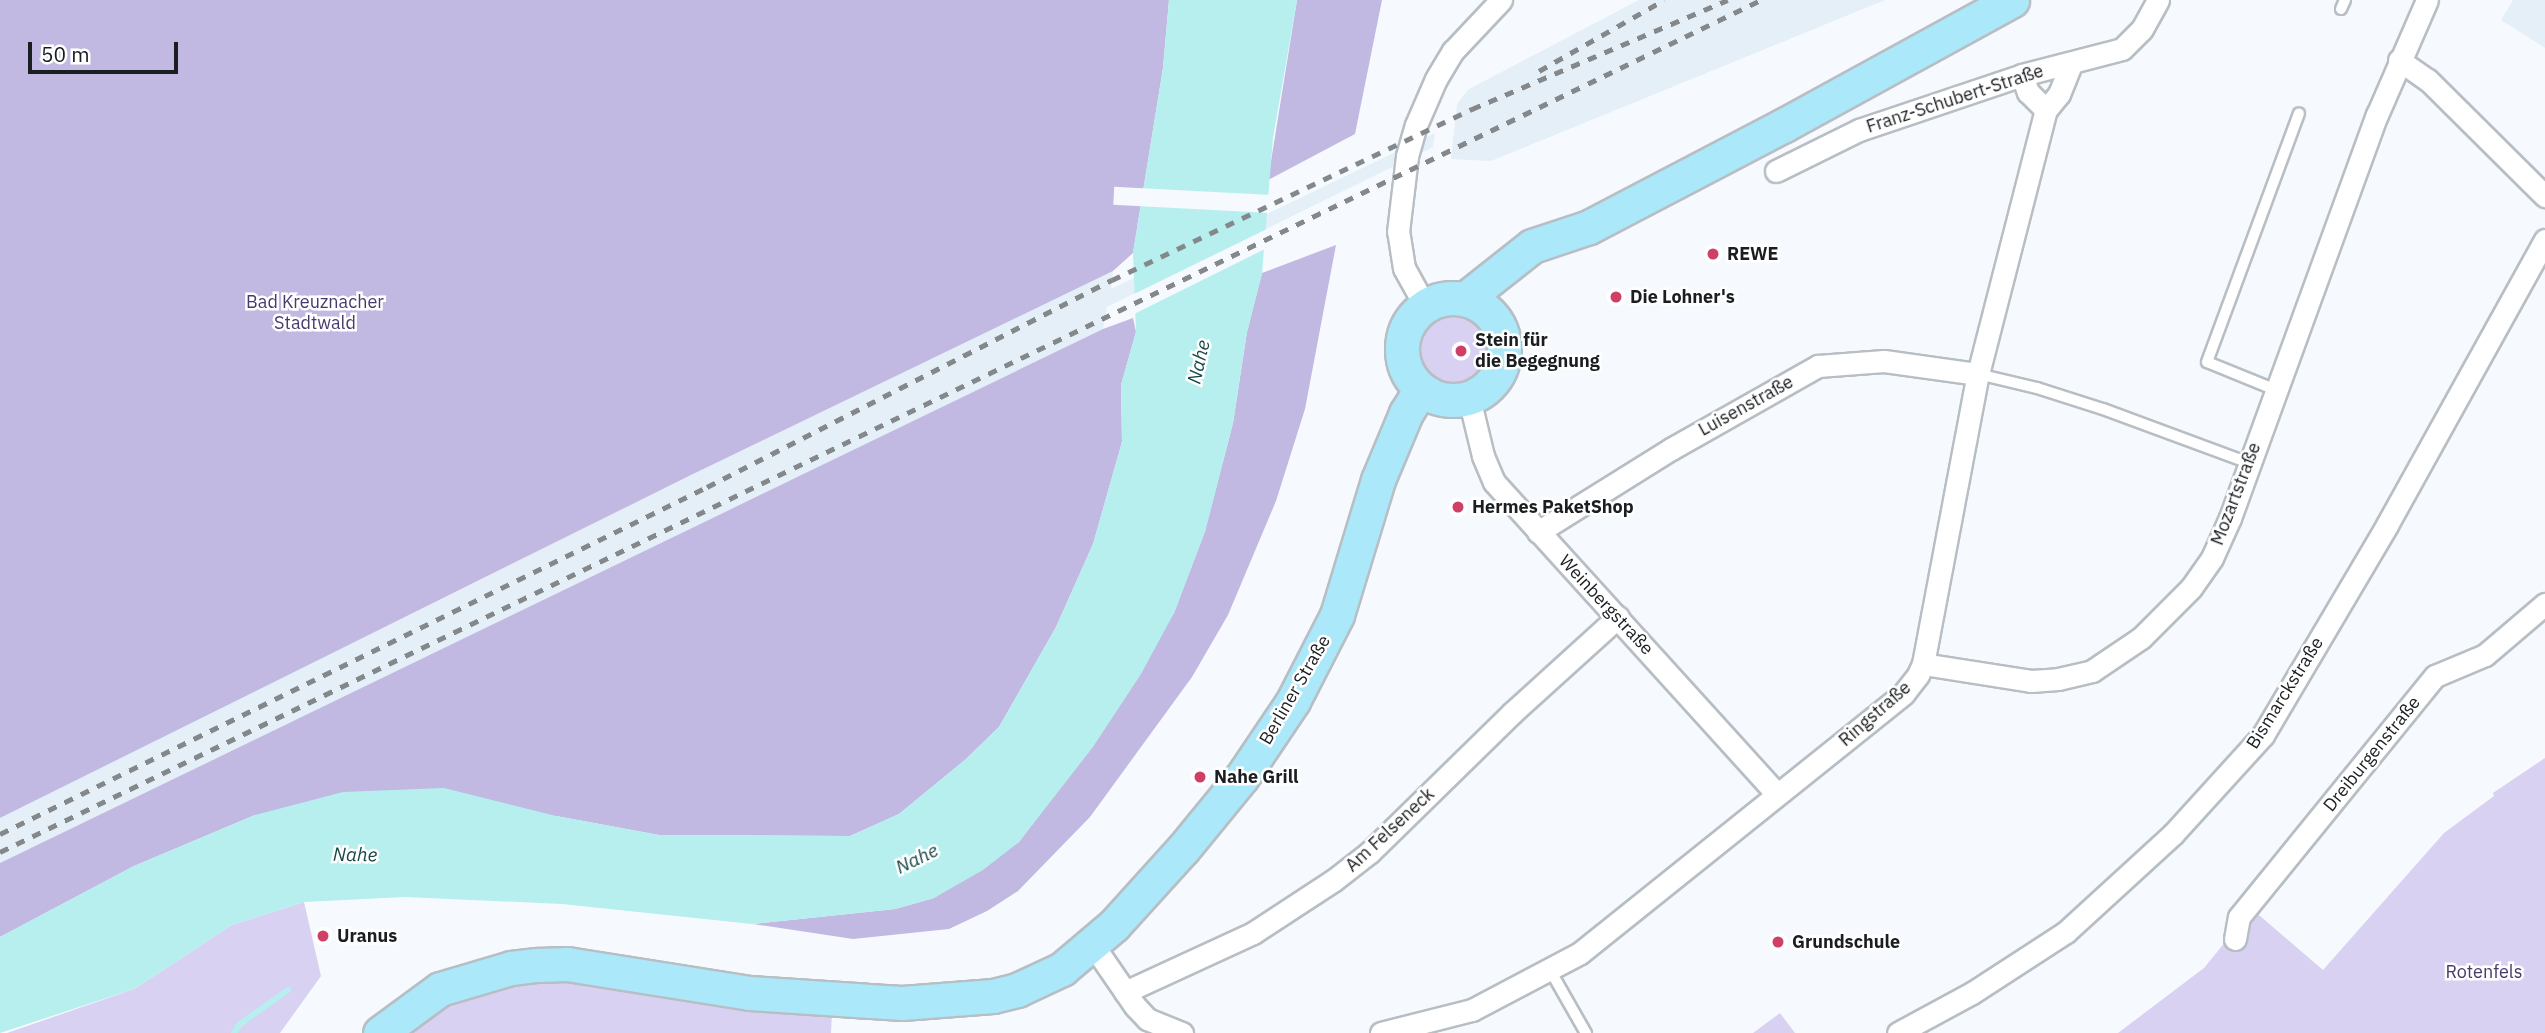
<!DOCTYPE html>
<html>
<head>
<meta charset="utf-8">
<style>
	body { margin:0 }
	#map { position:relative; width:2545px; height:1033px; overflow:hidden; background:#f6fafe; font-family:"IBM Plex Sans",sans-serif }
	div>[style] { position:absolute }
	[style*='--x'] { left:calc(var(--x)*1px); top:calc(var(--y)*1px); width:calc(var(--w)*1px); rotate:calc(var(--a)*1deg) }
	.built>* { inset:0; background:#e4eff8 }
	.green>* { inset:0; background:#d8d1f2 }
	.round { border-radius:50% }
	.forest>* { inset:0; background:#c1b9e2 }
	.water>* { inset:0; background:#b6efee }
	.pier>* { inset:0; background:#f6fafe; transform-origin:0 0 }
	.stream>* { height:6px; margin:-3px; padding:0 3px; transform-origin:3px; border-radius:3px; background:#b6efee }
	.roads { filter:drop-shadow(2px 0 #b7bec4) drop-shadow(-2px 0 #b7bec4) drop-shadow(0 2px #b7bec4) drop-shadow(0 -2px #b7bec4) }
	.lane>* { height:10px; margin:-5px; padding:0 5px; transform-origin:5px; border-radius:5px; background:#fff }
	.street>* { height:21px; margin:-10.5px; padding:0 10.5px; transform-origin:10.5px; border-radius:10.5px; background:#fff }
	.primary>* { height:33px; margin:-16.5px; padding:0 16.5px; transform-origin:16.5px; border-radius:16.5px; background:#abe8fa }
	.primary>.ring { margin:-16.5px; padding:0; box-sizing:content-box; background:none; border:33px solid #abe8fa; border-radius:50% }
	.rail>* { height:5px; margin-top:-2.5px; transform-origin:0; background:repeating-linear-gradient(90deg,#85888b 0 9px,transparent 0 18px) }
	.dots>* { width:19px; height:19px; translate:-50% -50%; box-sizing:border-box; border:4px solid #fff; border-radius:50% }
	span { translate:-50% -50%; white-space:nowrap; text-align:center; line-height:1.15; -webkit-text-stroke:5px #fff; paint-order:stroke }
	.street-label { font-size:18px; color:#1b1e20 }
	.poi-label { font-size:18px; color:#1b1e20; font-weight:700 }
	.left { translate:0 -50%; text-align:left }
	.park-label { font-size:18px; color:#483a6e }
	.water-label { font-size:19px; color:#174949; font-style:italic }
	.scale { position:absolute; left:28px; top:42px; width:150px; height:32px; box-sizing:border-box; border:4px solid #1b1e20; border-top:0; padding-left:9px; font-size:21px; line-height:24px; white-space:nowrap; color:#1b1e20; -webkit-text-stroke:5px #fff; paint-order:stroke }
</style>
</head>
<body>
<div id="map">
	<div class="built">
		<i style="clip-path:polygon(1639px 0,1885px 0,1491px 161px,1451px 159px,1457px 104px,1469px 89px)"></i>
		<i style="clip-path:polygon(2513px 0,2545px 0,2545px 48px,2501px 20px)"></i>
		<i style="clip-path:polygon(1435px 133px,1433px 147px,1107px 307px,1103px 329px,0 863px,0 818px,689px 476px,1113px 271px,1111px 289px)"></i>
	</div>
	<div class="green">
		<i class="round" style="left:1418px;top:312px;width:72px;height:72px"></i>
		<i style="clip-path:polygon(2545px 758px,2545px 1033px,2118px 1033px,2204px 968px,2252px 909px,2323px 970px,2444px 833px,2494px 796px,2493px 793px)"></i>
		<i style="clip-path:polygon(304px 902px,321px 976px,280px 1033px,7px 1033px,134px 989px,232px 925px)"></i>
		<i style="clip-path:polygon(545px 980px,832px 1012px,831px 1033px,404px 1033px,438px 1004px,479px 986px)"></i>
		<i style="clip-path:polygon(1780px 1013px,1795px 1033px,1753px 1033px)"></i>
	</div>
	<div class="forest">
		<i style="clip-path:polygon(0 0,1169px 0,1163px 68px,1133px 253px,1113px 271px,689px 476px,0 818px)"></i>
		<i style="clip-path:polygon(1297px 0,1382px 0,1355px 134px,1268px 180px)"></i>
		<i style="clip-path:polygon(1336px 245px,1305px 409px,1276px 501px,1228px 615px,1192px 677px,1090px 817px,1018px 891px,987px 911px,949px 929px,853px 939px,753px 924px,895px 909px,934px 898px,1019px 842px,1052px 798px,1174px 613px,1205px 531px,1233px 423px,1247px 332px,1262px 273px)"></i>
		<i style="clip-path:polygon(1133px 318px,1136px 332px,1121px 385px,1122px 442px,1093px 544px,1056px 627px,999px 727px,966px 759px,899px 814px,850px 836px,659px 835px,556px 816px,255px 815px,134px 866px,0 937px,0 863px,1103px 329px)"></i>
	</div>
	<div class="water">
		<i style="clip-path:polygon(1169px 0,1297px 0,1273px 138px,1262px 274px,1247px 332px,1233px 423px,1205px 532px,1174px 613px,1141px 674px,1093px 747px,1019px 842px,983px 870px,934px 898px,895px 909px,752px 924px,562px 904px,405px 897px,304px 902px,232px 925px,134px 989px,0 1033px,0 937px,134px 866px,255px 815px,343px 792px,444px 788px,556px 816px,659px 835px,850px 836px,899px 814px,966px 759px,999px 727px,1056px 627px,1093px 544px,1122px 442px,1121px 385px,1136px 332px,1133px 253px,1163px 68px)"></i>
	</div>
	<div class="pier">
		<i style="left:1271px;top:195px;width:18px;height:157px;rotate:93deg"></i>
		<i style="clip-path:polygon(1269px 228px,1267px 248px,1130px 316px,1130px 296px)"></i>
	</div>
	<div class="stream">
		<i style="--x:234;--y:1033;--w:11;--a:-56"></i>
		<i style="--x:240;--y:1024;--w:59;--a:-35.3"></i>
	</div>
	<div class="roads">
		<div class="lane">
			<i style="--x:2341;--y:9;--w:10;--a:-66"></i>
			<i style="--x:1504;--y:359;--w:15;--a:11"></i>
			<i style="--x:1978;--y:374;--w:61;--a:13.3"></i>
			<i style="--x:2037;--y:388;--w:69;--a:17.7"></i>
			<i style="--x:2103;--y:409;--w:156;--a:20.3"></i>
			<i style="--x:2276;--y:390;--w:74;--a:-157.9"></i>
			<i style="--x:2207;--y:362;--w:265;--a:-69.7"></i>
			<i style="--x:1550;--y:970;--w:73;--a:60.3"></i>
		</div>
		<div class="street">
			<i style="--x:2399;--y:60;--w:35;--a:35"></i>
			<i style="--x:2428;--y:80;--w:165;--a:44.8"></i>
			<i style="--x:2022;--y:75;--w:18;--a:71"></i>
			<i style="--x:2028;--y:92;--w:25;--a:45"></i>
			<i style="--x:2046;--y:110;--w:21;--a:-51"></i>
			<i style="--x:2059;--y:94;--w:32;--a:-68"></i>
			<i style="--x:1776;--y:171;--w:93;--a:-26.3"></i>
			<i style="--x:1859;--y:130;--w:172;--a:-18.6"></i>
			<i style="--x:2022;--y:75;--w:103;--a:-14.6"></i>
			<i style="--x:2122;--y:49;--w:28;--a:-45"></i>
			<i style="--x:2142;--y:29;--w:33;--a:-61"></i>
			<i style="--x:1425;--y:306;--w:43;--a:-118.9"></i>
			<i style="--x:1404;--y:268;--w:36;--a:-99"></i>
			<i style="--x:1398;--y:232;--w:77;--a:-83.2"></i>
			<i style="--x:1407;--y:156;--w:32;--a:-74"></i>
			<i style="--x:1416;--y:125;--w:50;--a:-66.5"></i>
			<i style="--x:1436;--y:79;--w:33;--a:-59"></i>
			<i style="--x:1453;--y:51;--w:70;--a:-46.7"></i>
			<i style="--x:1469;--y:398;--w:60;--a:76.4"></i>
			<i style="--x:1483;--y:456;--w:28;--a:67"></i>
			<i style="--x:1494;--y:482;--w:421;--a:47.8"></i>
			<i style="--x:1538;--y:532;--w:157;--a:-32"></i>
			<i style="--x:1671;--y:449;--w:169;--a:-29.5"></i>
			<i style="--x:1818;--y:366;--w:66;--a:-4.3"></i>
			<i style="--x:1884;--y:361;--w:95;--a:7.9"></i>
			<i style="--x:1923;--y:664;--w:109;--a:8.9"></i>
			<i style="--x:2031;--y:681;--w:27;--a:-4"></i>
			<i style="--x:2058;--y:679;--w:35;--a:-13"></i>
			<i style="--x:2092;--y:671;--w:59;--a:-34"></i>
			<i style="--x:2141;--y:638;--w:71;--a:-45"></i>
			<i style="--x:2191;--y:588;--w:37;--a:-55"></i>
			<i style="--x:2212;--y:558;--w:44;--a:-65.8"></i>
			<i style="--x:2230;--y:518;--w:429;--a:-70"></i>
			<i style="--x:2377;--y:115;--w:125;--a:-66.5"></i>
			<i style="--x:2235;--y:939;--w:22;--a:-80"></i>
			<i style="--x:2239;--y:917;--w:311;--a:-50.9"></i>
			<i style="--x:2435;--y:676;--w:54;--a:-22.8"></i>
			<i style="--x:2485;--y:655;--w:79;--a:-40.4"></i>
			<i style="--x:1093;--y:945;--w:74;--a:55.5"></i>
			<i style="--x:1135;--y:1006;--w:18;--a:47"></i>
			<i style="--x:1147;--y:1019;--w:38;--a:22"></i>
			<i style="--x:1125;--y:992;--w:141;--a:-24.7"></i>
			<i style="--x:1253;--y:933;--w:97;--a:-33.2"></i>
			<i style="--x:1334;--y:880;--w:46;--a:-37.9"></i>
			<i style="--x:1370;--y:852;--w:199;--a:-44.4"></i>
			<i style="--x:1512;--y:713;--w:143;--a:-42.2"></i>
			<i style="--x:1381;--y:1033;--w:94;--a:-14.2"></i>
			<i style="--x:1472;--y:1010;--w:122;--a:-27.8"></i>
			<i style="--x:1580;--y:953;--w:415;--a:-38.7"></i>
			<i style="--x:1904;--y:693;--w:23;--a:-52"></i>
			<i style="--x:1918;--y:675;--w:12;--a:-66"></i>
			<i style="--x:1923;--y:664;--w:295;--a:-79.3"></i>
			<i style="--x:1978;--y:374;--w:273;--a:-75.6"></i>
			<i style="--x:1898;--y:1033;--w:84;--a:-28.4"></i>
			<i style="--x:1972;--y:993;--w:112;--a:-33"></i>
			<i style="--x:2066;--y:932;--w:145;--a:-42.5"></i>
			<i style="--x:2173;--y:834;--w:134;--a:-47.7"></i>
			<i style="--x:2263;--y:735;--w:244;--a:-59.4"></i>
			<i style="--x:2387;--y:525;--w:326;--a:-61"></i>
		</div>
		<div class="primary">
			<i class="ring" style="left:1402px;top:298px;width:69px;height:69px"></i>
			<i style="--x:1465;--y:299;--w:85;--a:-38.3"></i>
			<i style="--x:1532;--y:246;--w:60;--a:-18.4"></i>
			<i style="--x:1589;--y:227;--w:220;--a:-27.6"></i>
			<i style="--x:1784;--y:125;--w:260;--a:-28.7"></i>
			<i style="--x:380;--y:1033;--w:74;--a:-36.3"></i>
			<i style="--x:440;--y:989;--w:74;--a:-16.5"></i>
			<i style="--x:511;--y:968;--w:26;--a:-7"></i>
			<i style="--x:537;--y:965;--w:30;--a:-2"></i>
			<i style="--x:567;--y:964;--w:185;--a:9"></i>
			<i style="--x:750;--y:993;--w:152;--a:3.8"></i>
			<i style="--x:902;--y:1003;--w:91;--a:-4.4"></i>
			<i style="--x:993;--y:996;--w:25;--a:-14"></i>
			<i style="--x:1017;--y:990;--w:50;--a:-25"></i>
			<i style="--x:1062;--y:969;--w:68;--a:-40.2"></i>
			<i style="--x:1114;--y:925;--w:103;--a:-47.8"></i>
			<i style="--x:1183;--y:849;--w:93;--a:-50.7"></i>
			<i style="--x:1242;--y:777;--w:92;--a:-56.1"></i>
			<i style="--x:1293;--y:701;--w:97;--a:-62.9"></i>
			<i style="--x:1337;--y:615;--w:141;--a:-73.1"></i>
			<i style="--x:1378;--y:480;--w:73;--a:-67.3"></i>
			<i style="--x:1406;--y:413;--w:28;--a:-58"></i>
		</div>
	</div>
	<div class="rail">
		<i style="--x:1539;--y:71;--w:144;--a:-29.6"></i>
		<i style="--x:0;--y:834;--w:788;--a:-26.14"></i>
		<i style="--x:707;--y:487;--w:455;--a:-27.1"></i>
		<i style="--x:1112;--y:280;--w:399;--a:-25.4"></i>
		<i style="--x:1472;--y:109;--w:278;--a:-23.1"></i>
		<i style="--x:0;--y:852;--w:1956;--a:-25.82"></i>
	</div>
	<div class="dots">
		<i style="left:1713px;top:254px;background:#cf4067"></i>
		<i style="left:1616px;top:297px;background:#cf4067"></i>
		<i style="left:1461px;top:351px;background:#cf4067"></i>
		<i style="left:1458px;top:507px;background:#cf4067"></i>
		<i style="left:1200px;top:777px;background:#cf4067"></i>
		<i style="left:323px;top:936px;background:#cf4067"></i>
		<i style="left:1778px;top:942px;background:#cf4067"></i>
	</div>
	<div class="street-label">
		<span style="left:1955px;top:99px;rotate:-18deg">Franz-Schubert-Straße</span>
		<span style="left:1746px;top:406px;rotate:-29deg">Luisenstraße</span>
		<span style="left:2236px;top:494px;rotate:-69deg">Mozartstraße</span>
		<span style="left:1606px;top:605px;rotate:47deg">Weinbergstraße</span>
		<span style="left:1295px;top:690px;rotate:-60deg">Berliner Straße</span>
		<span style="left:2285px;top:693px;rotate:-58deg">Bismarckstraße</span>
		<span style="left:1875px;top:714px;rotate:-41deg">Ringstraße</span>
		<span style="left:2372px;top:754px;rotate:-51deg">Dreiburgenstraße</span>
		<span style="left:1390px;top:830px;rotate:-43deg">Am Felseneck</span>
	</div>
	<div class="poi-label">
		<span class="left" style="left:1727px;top:254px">REWE</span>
		<span class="left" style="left:1630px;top:297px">Die Lohner's</span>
		<span class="left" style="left:1475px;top:351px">Stein für<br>die Begegnung</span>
		<span class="left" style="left:1472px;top:507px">Hermes PaketShop</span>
		<span class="left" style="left:1214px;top:777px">Nahe Grill</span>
		<span class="left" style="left:337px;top:936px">Uranus</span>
		<span class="left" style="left:1792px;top:942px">Grundschule</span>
	</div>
	<div class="park-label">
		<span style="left:315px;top:313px">Bad Kreuznacher<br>Stadtwald</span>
		<span style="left:2484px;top:972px">Rotenfels</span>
	</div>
	<div class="water-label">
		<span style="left:1199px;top:362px;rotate:-77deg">Nahe</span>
		<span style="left:355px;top:855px;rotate:1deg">Nahe</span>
		<span style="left:917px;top:859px;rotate:-26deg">Nahe</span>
	</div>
	<div class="scale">50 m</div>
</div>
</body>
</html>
